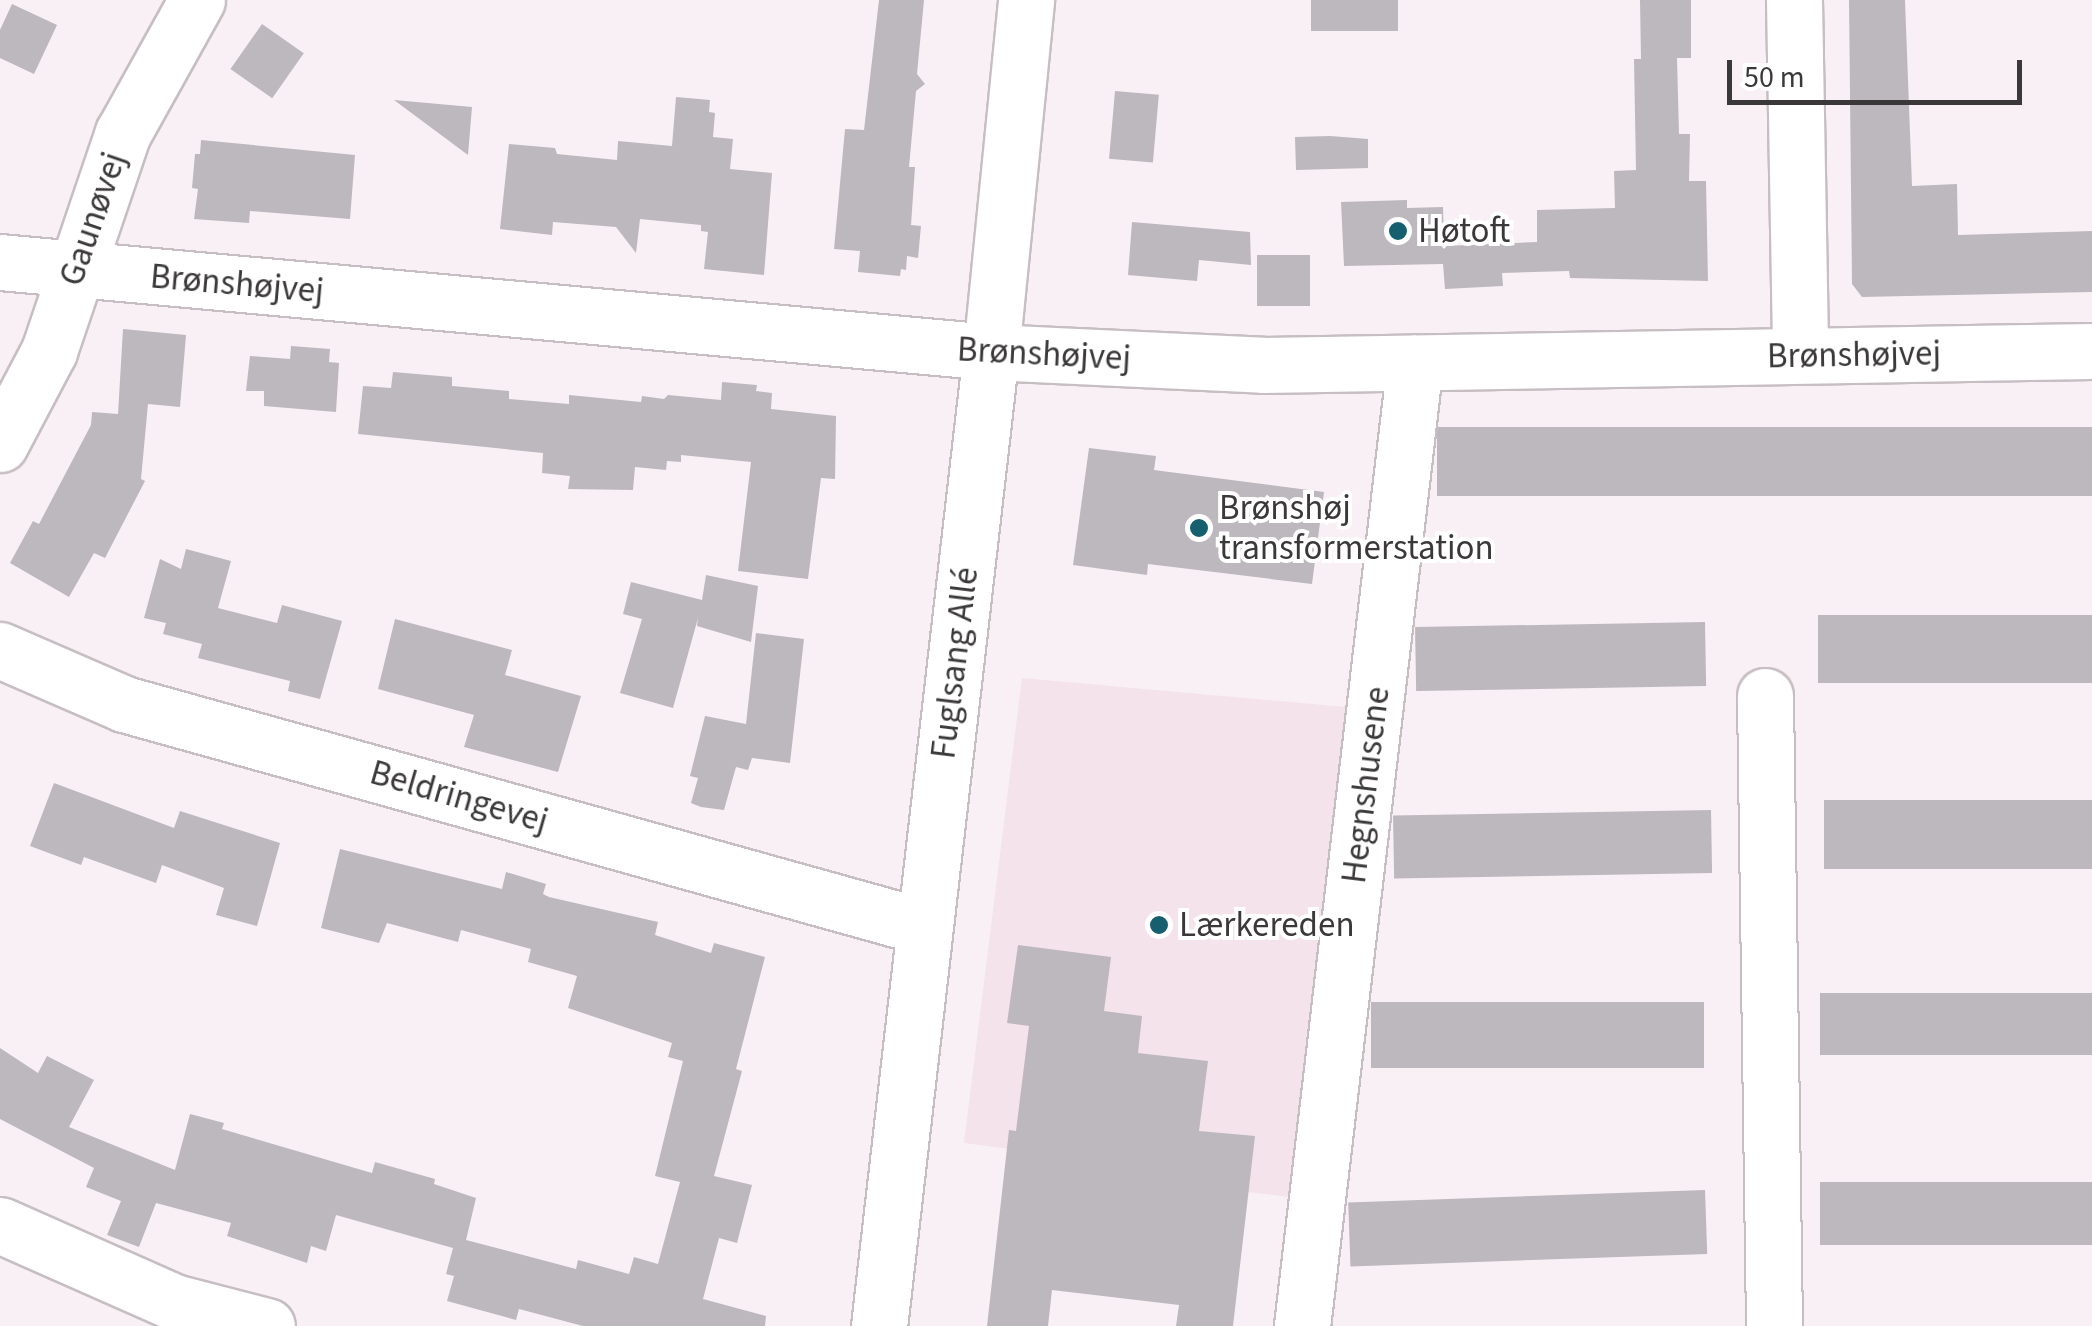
<!DOCTYPE html>
<html>
<head>
<meta charset="utf-8">
<style>
	body { margin:0 }
	#map { position:relative; width:2092px; height:1326px; overflow:hidden; background:#f8f0f4; font-family:"Source Sans 3",sans-serif }
	div>[style] { position:absolute }
	[style*='--x'] { left:calc(var(--x)*1px); top:calc(var(--y)*1px); width:calc(var(--w)*1px); rotate:calc(var(--a)*1deg) }
	.built>* { inset:0; background:#f4e3ea }
	.building>* { inset:0; background:#bdb8be; transform-origin:0 0 }
	.roads { filter:drop-shadow(2px 0 #c6bec2) drop-shadow(-2px 0 #c6bec2) drop-shadow(0 2px #c6bec2) drop-shadow(0 -2px #c6bec2) }
	.minor>* { height:55px; margin:-27.5px; padding:0 27.5px; transform-origin:27.5px; border-radius:27.5px; background:#fff }
	.dots>* { width:28px; height:28px; translate:-50% -50%; box-sizing:border-box; border:5px solid #fff; border-radius:50% }
	span { translate:-50% -50%; white-space:nowrap; text-align:center; line-height:1.15; -webkit-text-stroke:8px #fff; paint-order:stroke }
	.street-label { font-size:35px; color:#3b3839 }
	.poi-label { font-size:35px; color:#3b3839 }
	.left { translate:0 -50%; text-align:left }
	.scale { position:absolute; left:1727px; top:60px; width:295px; height:45px; box-sizing:border-box; border:5px solid #3b3839; border-top:0; padding-left:12px; font-size:30px; line-height:35px; white-space:nowrap; color:#3b3839; -webkit-text-stroke:8px #fff; paint-order:stroke }
</style>
</head>
<body>
<div id="map">
	<div class="built">
		<i style="clip-path:polygon(1022px 678px,1357px 708px,1290px 1197px,1062px 1170px,1063px 1156px,964px 1143px)"></i>
	</div>
	<div class="building">
		<i style="clip-path:polygon(879px 0,924px 0,917px 74px,925px 84px,916px 91px,909px 167px,915px 167px,911px 225px,921px 226px,918px 258px,907px 256px,906px 270px,901px 269px,900px 276px,858px 272px,860px 251px,834px 249px,845px 129px,864px 130px)"></i>
		<i style="left:1311px;top:0;width:87px;height:31px"></i>
		<i style="clip-path:polygon(1640px 0,1691px 0,1691px 58px,1677px 58px,1679px 134px,1690px 134px,1689px 181px,1706px 181px,1708px 281px,1570px 278px,1569px 271px,1502px 273px,1503px 286px,1445px 289px,1443px 264px,1344px 266px,1341px 202px,1407px 200px,1407px 208px,1443px 207px,1444px 246px,1537px 242px,1537px 210px,1615px 208px,1614px 171px,1636px 170px,1634px 59px,1641px 59px)"></i>
		<i style="clip-path:polygon(1849px 0,1905px 0,1912px 186px,1957px 184px,1958px 235px,2092px 231px,2092px 292px,1862px 297px,1852px 284px)"></i>
		<i style="clip-path:polygon(12px 4px,57px 25px,34px 74px,0 58px,0 30px)"></i>
		<i style="left:262px;top:24px;width:51px;height:55px;rotate:35deg"></i>
		<i style="left:1115px;top:91px;width:44px;height:68px;rotate:5deg"></i>
		<i style="clip-path:polygon(676px 97px,710px 100px,709px 112px,715px 113px,713px 137px,733px 139px,730px 169px,772px 173px,764px 275px,704px 269px,708px 232px,701px 231px,701px 225px,640px 219px,636px 253px,616px 227px,553px 222px,552px 235px,500px 229px,509px 144px,555px 148px,557px 154px,617px 160px,618px 141px,672px 146px)"></i>
		<i style="clip-path:polygon(394px 100px,472px 107px,468px 155px)"></i>
		<i style="clip-path:polygon(1330px 136px,1368px 139px,1368px 168px,1296px 170px,1295px 137px)"></i>
		<i style="clip-path:polygon(201px 140px,355px 155px,350px 219px,250px 211px,249px 223px,194px 219px,198px 189px,192px 188px,195px 154px,200px 154px)"></i>
		<i style="clip-path:polygon(1132px 222px,1250px 232px,1251px 265px,1199px 260px,1197px 281px,1128px 275px)"></i>
		<i style="left:1310px;top:255px;width:51px;height:53px;rotate:90deg"></i>
		<i style="clip-path:polygon(123px 329px,186px 335px,180px 407px,148px 404px,141px 479px,145px 481px,105px 558px,94px 553px,69px 597px,10px 563px,33px 521px,39px 524px,91px 425px,92px 412px,118px 414px)"></i>
		<i style="clip-path:polygon(291px 346px,330px 349px,329px 362px,339px 363px,336px 412px,264px 406px,264px 391px,246px 391px,250px 356px,290px 359px)"></i>
		<i style="clip-path:polygon(393px 372px,452px 377px,452px 386px,509px 391px,509px 399px,569px 404px,569px 395px,641px 402px,642px 396px,664px 399px,668px 395px,721px 400px,722px 382px,757px 385px,756px 391px,772px 393px,771px 409px,836px 416px,835px 479px,821px 478px,808px 579px,738px 571px,751px 462px,681px 455px,681px 462px,667px 461px,666px 470px,635px 467px,633px 490px,568px 489px,570px 476px,542px 473px,543px 453px,358px 434px,363px 386px,391px 388px)"></i>
		<i style="left:2092px;top:427px;width:69px;height:655px;rotate:90deg"></i>
		<i style="clip-path:polygon(1089px 448px,1156px 456px,1154px 470px,1324px 492px,1312px 584px,1148px 564px,1147px 575px,1073px 565px)"></i>
		<i style="clip-path:polygon(186px 549px,231px 561px,218px 608px,277px 623px,282px 605px,342px 621px,320px 699px,288px 691px,290px 681px,198px 658px,202px 644px,163px 634px,166px 623px,144px 618px,160px 559px,181px 569px)"></i>
		<i style="clip-path:polygon(706px 575px,758px 586px,751px 642px,697px 626px,698px 618px,673px 708px,620px 693px,642px 619px,623px 614px,631px 582px,702px 600px)"></i>
		<i style="left:2092px;top:615px;width:68px;height:274px;rotate:90deg"></i>
		<i style="clip-path:polygon(395px 619px,512px 650px,505px 675px,581px 696px,558px 772px,464px 747px,474px 715px,378px 689px)"></i>
		<i style="left:1705px;top:622px;width:64px;height:290px;rotate:89deg"></i>
		<i style="clip-path:polygon(756px 633px,804px 639px,790px 763px,752px 758px,748px 770px,736px 767px,724px 810px,701px 807px,691px 803px,698px 778px,690px 776px,705px 716px,746px 724px)"></i>
		<i style="clip-path:polygon(54px 783px,174px 828px,180px 811px,280px 843px,257px 926px,216px 915px,224px 888px,162px 865px,156px 883px,84px 857px,81px 865px,30px 846px)"></i>
		<i style="left:2092px;top:800px;width:69px;height:268px;rotate:90deg"></i>
		<i style="left:1711px;top:810px;width:63px;height:318px;rotate:89deg"></i>
		<i style="clip-path:polygon(340px 849px,502px 889px,506px 872px,546px 884px,543px 894px,549px 897px,658px 922px,655px 935px,711px 953px,714px 943px,765px 957px,736px 1069px,742px 1071px,714px 1176px,752px 1185px,737px 1243px,719px 1238px,703px 1299px,766px 1316px,765px 1326px,583px 1326px,519px 1309px,516px 1320px,447px 1301px,454px 1276px,446px 1274px,453px 1248px,336px 1215px,326px 1251px,311px 1246px,307px 1263px,227px 1236px,231px 1223px,156px 1203px,139px 1247px,107px 1235px,121px 1201px,86px 1187px,94px 1168px,0 1119px,0 1048px,38px 1073px,47px 1056px,94px 1080px,69px 1127px,175px 1170px,190px 1114px,224px 1123px,222px 1129px,372px 1173px,375px 1162px,435px 1179px,434px 1184px,476px 1198px,466px 1240px,576px 1269px,578px 1260px,629px 1274px,634px 1257px,658px 1264px,680px 1182px,655px 1176px,683px 1061px,668px 1057px,672px 1043px,568px 1008px,577px 976px,528px 962px,531px 949px,461px 930px,458px 942px,387px 923px,379px 943px,321px 928px)"></i>
		<i style="clip-path:polygon(1018px 945px,1111px 957px,1104px 1011px,1142px 1016px,1138px 1053px,1208px 1061px,1199px 1131px,1255px 1136px,1233px 1326px,1176px 1326px,1179px 1305px,1052px 1290px,1048px 1326px,987px 1326px,1009px 1130px,1016px 1131px,1029px 1026px,1007px 1023px)"></i>
		<i style="left:2092px;top:993px;width:62px;height:272px;rotate:90deg"></i>
		<i style="left:1704px;top:1002px;width:66px;height:333px;rotate:90deg"></i>
		<i style="left:2092px;top:1182px;width:63px;height:272px;rotate:90deg"></i>
		<i style="left:1705px;top:1190px;width:64px;height:357px;rotate:88deg"></i>
	</div>
	<div class="roads">
		<div class="minor">
			<i style="--x:1794;--y:0;--w:355;--a:89"></i>
			<i style="--x:0;--y:262;--w:995;--a:5.19"></i>
			<i style="--x:991;--y:352;--w:272;--a:2.7"></i>
			<i style="--x:1263;--y:365;--w:829;--a:-0.97"></i>
			<i style="--x:0;--y:444;--w:105;--a:-62.2"></i>
			<i style="--x:49;--y:351;--w:230;--a:-71.3"></i>
			<i style="--x:123;--y:133;--w:152;--a:-60.9"></i>
			<i style="--x:0;--y:650;--w:135;--a:23.5"></i>
			<i style="--x:124;--y:704;--w:831;--a:15.56"></i>
			<i style="--x:1765;--y:696;--w:630;--a:89.18"></i>
			<i style="--x:0;--y:1225;--w:190;--a:23.9"></i>
			<i style="--x:174;--y:1302;--w:96;--a:14.5"></i>
			<i style="--x:879;--y:1326;--w:980;--a:-83.44"></i>
			<i style="--x:991;--y:352;--w:354;--a:-84.3"></i>
			<i style="--x:1302;--y:1326;--w:970;--a:-83.31"></i>
		</div>
	</div>
	<div class="dots">
		<i style="left:1398px;top:231px;background:#165f6e"></i>
		<i style="left:1199px;top:528px;background:#165f6e"></i>
		<i style="left:1159px;top:925px;background:#165f6e"></i>
	</div>
	<div class="street-label">
		<span style="left:93px;top:219px;rotate:-71deg">Gaunøvej</span>
		<span style="left:237px;top:284px;rotate:5deg">Brønshøjvej</span>
		<span style="left:1044px;top:354px;rotate:3deg">Brønshøjvej</span>
		<span style="left:1854px;top:355px;rotate:-1deg">Brønshøjvej</span>
		<span style="left:955px;top:663px;rotate:-83deg">Fuglsang Allé</span>
		<span style="left:1366px;top:785px;rotate:-83deg">Hegnshusene</span>
		<span style="left:459px;top:797px;rotate:16deg">Beldringevej</span>
	</div>
	<div class="poi-label">
		<span class="left" style="left:1418px;top:231px">Høtoft</span>
		<span class="left" style="left:1219px;top:528px">Brønshøj<br>transformerstation</span>
		<span class="left" style="left:1179px;top:925px">Lærkereden</span>
	</div>
	<div class="scale">50 m</div>
</div>
</body>
</html>
